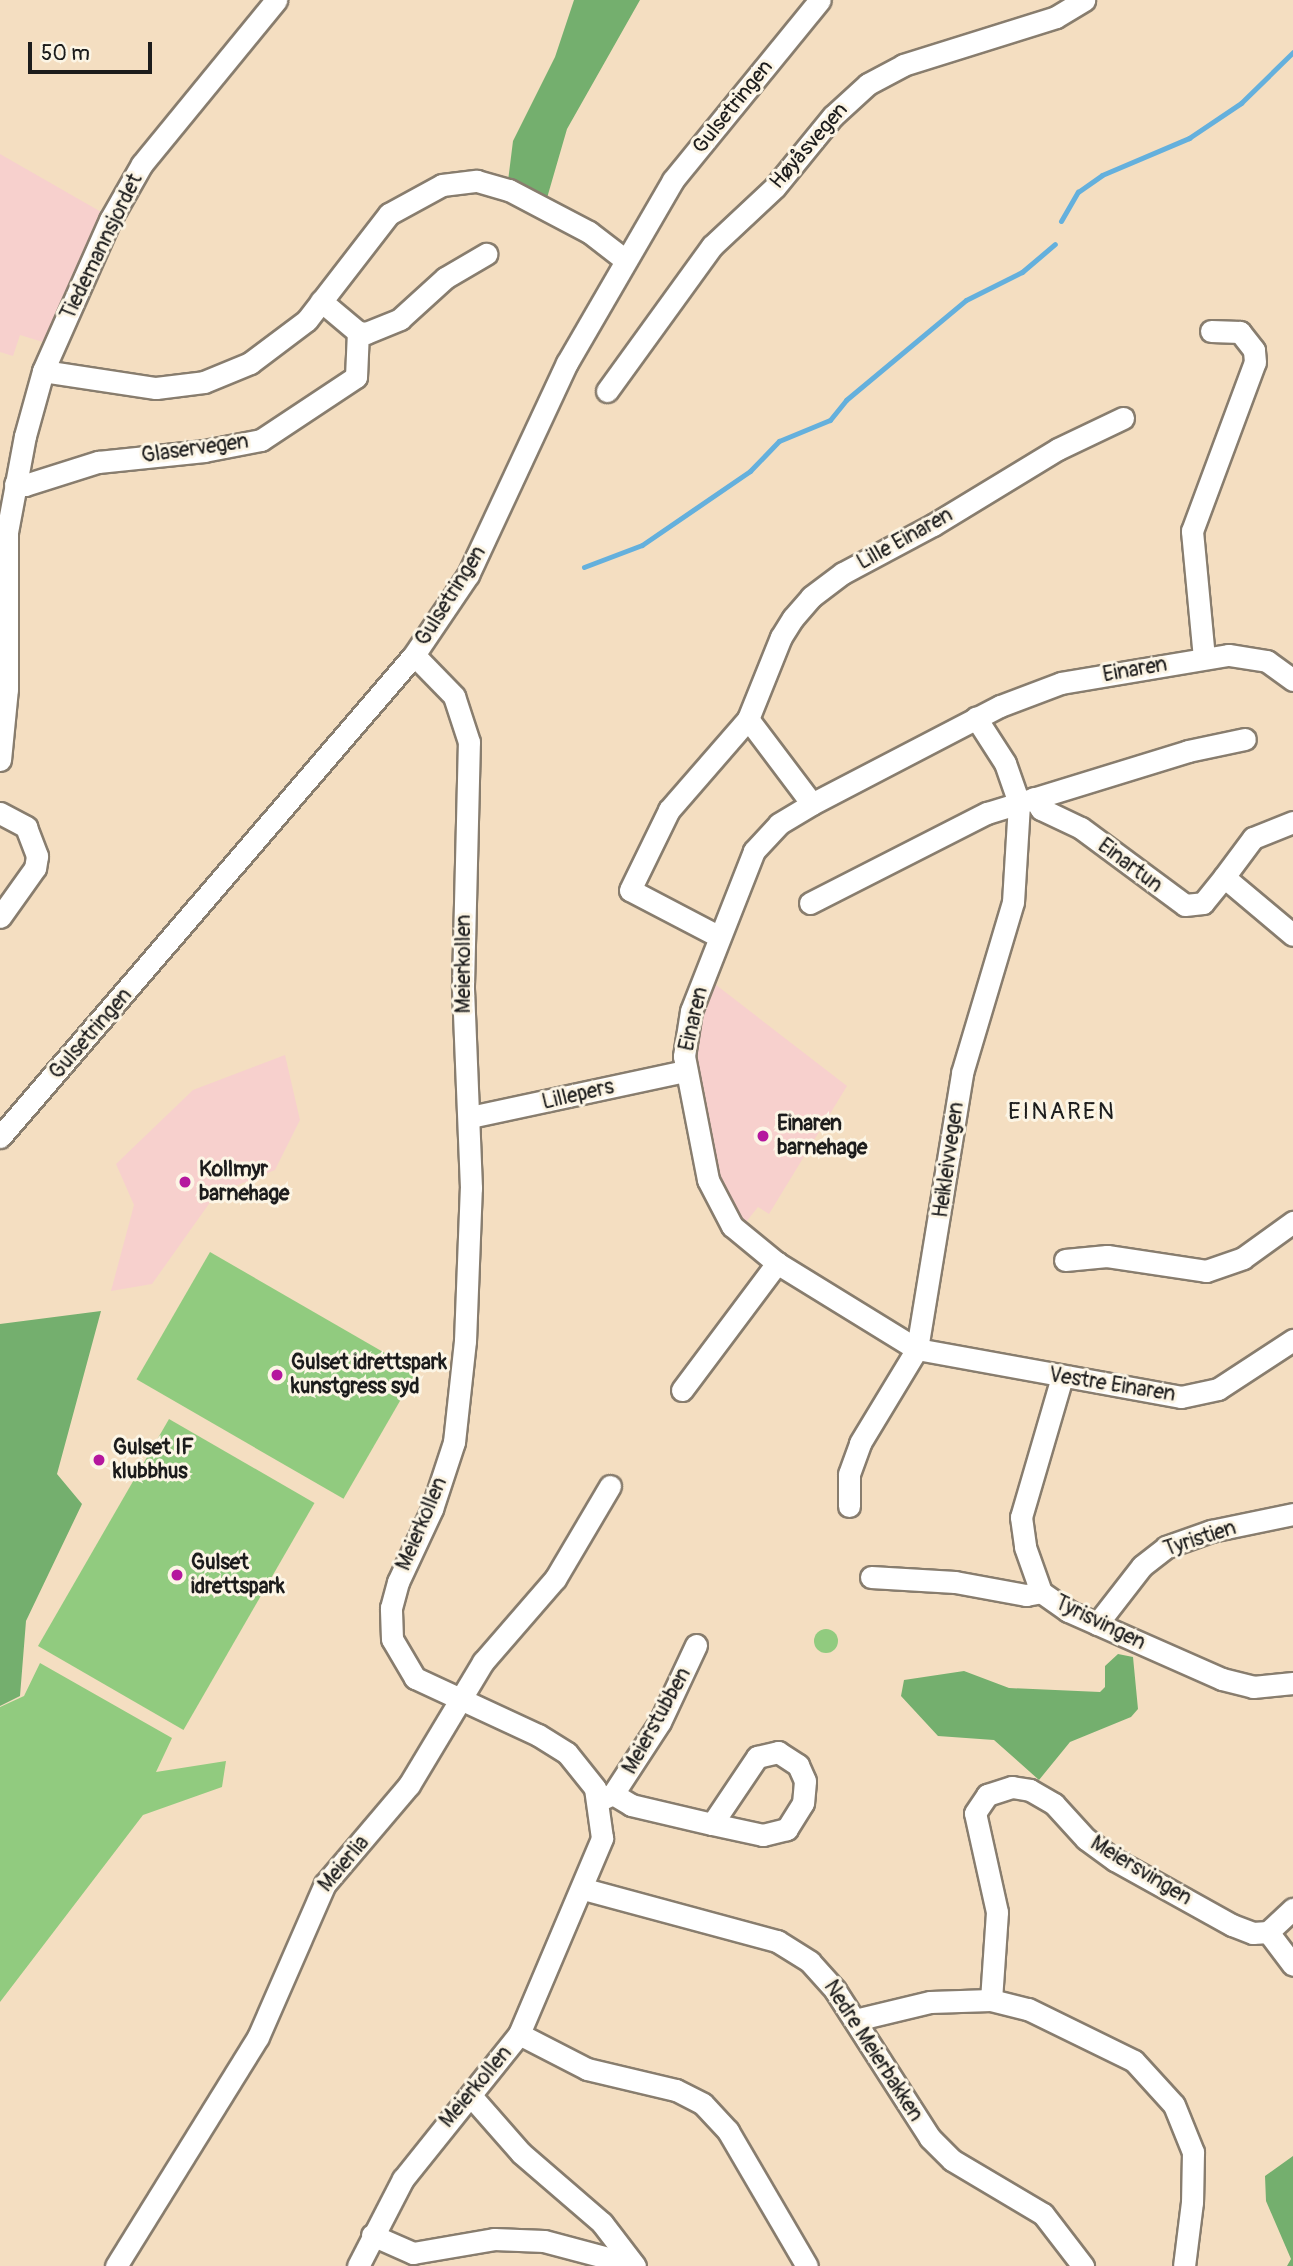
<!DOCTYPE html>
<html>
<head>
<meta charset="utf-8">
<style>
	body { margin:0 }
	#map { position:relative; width:1293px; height:2266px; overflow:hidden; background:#f4dec1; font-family:Pangolin,sans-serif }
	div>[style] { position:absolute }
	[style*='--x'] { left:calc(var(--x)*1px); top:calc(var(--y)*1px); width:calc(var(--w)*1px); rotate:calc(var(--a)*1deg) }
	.built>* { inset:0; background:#f7d0cd }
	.green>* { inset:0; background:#91cb7f; transform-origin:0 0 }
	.round { border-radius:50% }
	.forest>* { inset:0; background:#74af6e }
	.stream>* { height:5px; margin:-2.5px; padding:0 2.5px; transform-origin:2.5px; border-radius:2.5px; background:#64b0dd }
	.roads { filter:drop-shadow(2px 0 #887d6e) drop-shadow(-2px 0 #887d6e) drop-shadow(0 2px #887d6e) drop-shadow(0 -2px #887d6e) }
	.minor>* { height:21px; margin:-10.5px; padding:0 10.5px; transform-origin:10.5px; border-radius:10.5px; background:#fff }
	.dots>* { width:19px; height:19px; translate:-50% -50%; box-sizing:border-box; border:4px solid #fcf5e5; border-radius:50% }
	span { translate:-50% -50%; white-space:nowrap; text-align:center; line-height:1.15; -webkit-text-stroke:6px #fcf5e5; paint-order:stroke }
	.street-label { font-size:21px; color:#1c1c1c }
	.poi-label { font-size:21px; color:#1c1c1c; font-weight:700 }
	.left { translate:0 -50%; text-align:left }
	.quarter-label { font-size:24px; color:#1c1c1c; letter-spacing:2px }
	.scale { position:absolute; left:28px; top:42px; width:124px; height:32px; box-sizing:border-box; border:4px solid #1c1c1c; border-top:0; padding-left:9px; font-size:21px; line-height:24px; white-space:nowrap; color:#1c1c1c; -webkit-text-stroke:5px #fcf5e5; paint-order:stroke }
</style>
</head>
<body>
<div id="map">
	<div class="built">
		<i style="clip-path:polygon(0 154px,103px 213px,46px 343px,20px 335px,13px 356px,0 352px)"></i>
		<i style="clip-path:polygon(711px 981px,847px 1086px,769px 1214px,758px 1207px,746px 1222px,727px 1202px,721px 1185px,693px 1062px,699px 1019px)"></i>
		<i style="clip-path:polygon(285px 1055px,300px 1120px,275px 1170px,216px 1194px,152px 1284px,111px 1291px,134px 1205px,116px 1164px,193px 1090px)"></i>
	</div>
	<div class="green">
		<i style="left:210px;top:1252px;width:239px;height:147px;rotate:30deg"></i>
		<i style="left:169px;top:1419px;width:168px;height:262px;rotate:30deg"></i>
		<i class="round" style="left:814px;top:1629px;width:24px;height:24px"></i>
		<i style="clip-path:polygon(40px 1663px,172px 1738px,156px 1772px,226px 1761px,222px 1787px,143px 1815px,0 2002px,0 1707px,24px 1696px)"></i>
	</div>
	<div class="forest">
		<i style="clip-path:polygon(574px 0,640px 0,567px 129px,547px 198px,508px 181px,513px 141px,555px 57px)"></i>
		<i style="clip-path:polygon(101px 1311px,57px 1474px,82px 1504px,26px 1621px,20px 1696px,0 1706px,0 1324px)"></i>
		<i style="clip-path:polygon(1118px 1654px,1133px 1657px,1138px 1709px,1131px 1717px,1070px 1742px,1039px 1780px,994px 1740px,938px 1736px,901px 1696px,904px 1680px,964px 1671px,1009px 1688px,1100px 1692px,1105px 1687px,1105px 1666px)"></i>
		<i style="clip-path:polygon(1293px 2156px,1293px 2266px,1287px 2266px,1291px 2259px,1266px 2201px,1265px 2176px)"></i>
	</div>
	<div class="stream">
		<i style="--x:1061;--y:221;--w:34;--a:-60"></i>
		<i style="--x:1078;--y:192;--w:29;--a:-35"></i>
		<i style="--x:1102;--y:175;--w:95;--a:-23"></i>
		<i style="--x:1189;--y:138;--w:63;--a:-33.9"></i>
		<i style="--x:1241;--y:103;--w:73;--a:-44.4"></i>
		<i style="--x:584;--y:567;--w:62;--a:-20.8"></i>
		<i style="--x:642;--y:545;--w:131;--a:-34.4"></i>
		<i style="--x:750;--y:471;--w:42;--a:-46"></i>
		<i style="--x:779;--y:441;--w:55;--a:-22.4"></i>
		<i style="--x:830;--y:420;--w:26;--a:-51"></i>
		<i style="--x:846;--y:400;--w:156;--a:-39.8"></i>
		<i style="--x:966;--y:300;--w:63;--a:-26.6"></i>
		<i style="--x:1022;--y:272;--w:43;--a:-40.3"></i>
	</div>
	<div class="roads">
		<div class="minor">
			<i style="--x:321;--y:301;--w:48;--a:40"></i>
			<i style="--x:43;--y:371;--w:114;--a:8.6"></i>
			<i style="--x:156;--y:388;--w:48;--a:-7.1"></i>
			<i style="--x:204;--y:382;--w:50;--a:-22.4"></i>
			<i style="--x:250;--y:363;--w:71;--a:-37"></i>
			<i style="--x:307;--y:320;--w:134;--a:-52.3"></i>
			<i style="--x:389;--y:214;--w:60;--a:-28.7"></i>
			<i style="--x:442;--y:185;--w:35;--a:-7"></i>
			<i style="--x:477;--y:181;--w:33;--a:16"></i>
			<i style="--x:509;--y:190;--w:90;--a:27.7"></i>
			<i style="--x:589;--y:232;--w:44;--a:37.6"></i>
			<i style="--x:607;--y:391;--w:179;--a:-54.1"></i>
			<i style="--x:712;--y:246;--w:86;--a:-43.1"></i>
			<i style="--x:775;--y:187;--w:92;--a:-50.8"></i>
			<i style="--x:833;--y:116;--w:47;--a:-42.4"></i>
			<i style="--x:868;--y:84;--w:40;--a:-28"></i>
			<i style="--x:903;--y:65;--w:160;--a:-17.4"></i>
			<i style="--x:1056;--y:17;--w:33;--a:-31"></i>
			<i style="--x:15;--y:484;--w:10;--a:6"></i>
			<i style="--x:25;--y:485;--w:77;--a:-17.5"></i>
			<i style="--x:98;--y:462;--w:107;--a:-5.9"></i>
			<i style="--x:204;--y:451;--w:58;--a:-10.9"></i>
			<i style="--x:261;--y:440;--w:114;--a:-33.6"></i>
			<i style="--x:356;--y:377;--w:45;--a:-87.5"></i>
			<i style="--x:358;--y:332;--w:8;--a:7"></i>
			<i style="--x:366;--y:333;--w:37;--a:-22"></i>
			<i style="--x:400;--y:319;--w:61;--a:-42.3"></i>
			<i style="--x:445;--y:278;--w:48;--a:-30.3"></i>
			<i style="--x:1204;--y:658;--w:128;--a:-95.4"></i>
			<i style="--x:1192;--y:531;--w:180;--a:-69.6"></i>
			<i style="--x:1255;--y:362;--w:12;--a:-95"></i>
			<i style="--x:1254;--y:350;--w:23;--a:-128"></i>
			<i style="--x:1240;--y:332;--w:29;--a:-178"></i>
			<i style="--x:1293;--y:680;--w:32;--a:-144"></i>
			<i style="--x:1267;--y:661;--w:39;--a:-171"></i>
			<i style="--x:1228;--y:655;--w:169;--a:170.5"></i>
			<i style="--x:1061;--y:683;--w:65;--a:159.3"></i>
			<i style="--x:1000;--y:706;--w:212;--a:152.5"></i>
			<i style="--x:812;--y:804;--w:39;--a:149"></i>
			<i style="--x:779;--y:824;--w:37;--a:133"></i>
			<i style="--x:754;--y:851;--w:172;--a:111.5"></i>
			<i style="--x:691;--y:1011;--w:46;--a:98.8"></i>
			<i style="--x:684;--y:1056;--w:126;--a:79"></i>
			<i style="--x:708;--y:1180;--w:52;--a:62.4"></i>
			<i style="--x:732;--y:1226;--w:58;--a:39.4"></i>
			<i style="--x:777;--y:1263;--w:164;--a:31.6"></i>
			<i style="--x:917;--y:1349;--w:268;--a:10.3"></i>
			<i style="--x:1181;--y:1397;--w:38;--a:-12"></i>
			<i style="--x:1218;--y:1389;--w:90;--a:-33.2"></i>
			<i style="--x:748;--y:719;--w:106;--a:53"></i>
			<i style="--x:0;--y:760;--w:71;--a:-84.4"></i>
			<i style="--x:7;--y:689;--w:157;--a:-90"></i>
			<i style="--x:7;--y:532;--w:98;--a:-79.4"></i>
			<i style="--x:25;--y:436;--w:67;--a:-74.5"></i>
			<i style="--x:43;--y:371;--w:165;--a:-66.1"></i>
			<i style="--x:110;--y:220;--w:64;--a:-60.3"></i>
			<i style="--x:142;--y:164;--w:212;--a:-50.7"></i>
			<i style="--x:1034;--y:798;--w:13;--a:58"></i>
			<i style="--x:1041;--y:809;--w:44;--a:25.4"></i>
			<i style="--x:1081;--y:828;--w:129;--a:36.5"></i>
			<i style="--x:1185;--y:905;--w:18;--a:-6"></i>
			<i style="--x:1203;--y:903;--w:33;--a:-51"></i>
			<i style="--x:0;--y:813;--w:30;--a:28"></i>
			<i style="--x:26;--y:827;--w:31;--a:69"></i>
			<i style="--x:37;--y:856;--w:12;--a:99"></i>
			<i style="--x:35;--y:868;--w:60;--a:125.5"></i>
			<i style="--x:1293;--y:822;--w:43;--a:158.2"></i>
			<i style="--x:1253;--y:838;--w:49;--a:126.6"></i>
			<i style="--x:1224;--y:877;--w:90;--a:40"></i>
			<i style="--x:810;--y:903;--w:199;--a:-27"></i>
			<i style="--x:987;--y:813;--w:210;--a:-17.1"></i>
			<i style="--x:1188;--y:751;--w:58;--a:-11.9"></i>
			<i style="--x:718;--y:936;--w:99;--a:-152.4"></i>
			<i style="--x:630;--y:890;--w:89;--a:-64"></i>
			<i style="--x:669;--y:810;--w:121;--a:-49"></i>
			<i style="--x:748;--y:719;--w:88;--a:-68.1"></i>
			<i style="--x:781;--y:637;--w:22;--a:-58"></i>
			<i style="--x:793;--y:618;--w:28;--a:-49"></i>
			<i style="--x:811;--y:597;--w:40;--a:-37"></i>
			<i style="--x:843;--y:573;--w:102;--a:-28.1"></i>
			<i style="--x:933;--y:525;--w:146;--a:-31.3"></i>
			<i style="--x:1058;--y:449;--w:72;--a:-25.5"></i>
			<i style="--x:470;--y:1117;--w:220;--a:-12.1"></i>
			<i style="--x:0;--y:1137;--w:635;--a:-49.34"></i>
			<i style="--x:414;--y:655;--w:97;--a:-56"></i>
			<i style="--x:468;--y:575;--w:234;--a:-65"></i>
			<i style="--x:567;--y:363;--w:211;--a:-59.9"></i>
			<i style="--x:673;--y:180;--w:232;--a:-50.8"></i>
			<i style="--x:1065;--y:1260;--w:42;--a:-5.4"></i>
			<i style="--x:1107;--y:1256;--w:100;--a:8.6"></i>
			<i style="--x:1206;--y:1271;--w:39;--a:-19"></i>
			<i style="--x:1243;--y:1258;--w:62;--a:-35.8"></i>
			<i style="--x:1062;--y:1377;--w:146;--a:106.3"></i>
			<i style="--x:1021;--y:1517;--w:30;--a:82"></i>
			<i style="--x:1025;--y:1547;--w:48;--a:70.4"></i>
			<i style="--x:1041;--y:1592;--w:33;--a:35"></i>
			<i style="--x:1068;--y:1611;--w:168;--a:23.8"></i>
			<i style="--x:1222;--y:1679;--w:32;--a:14"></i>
			<i style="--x:1253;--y:1687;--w:40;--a:-5.7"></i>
			<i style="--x:682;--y:1390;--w:159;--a:-53.2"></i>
			<i style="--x:849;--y:1506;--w:32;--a:-90"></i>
			<i style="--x:849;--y:1474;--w:33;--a:-70"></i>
			<i style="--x:860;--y:1443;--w:110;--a:-58.8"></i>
			<i style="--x:917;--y:1349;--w:280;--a:-80.7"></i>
			<i style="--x:962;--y:1073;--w:178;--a:-73.4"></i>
			<i style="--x:1013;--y:902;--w:99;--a:-86.5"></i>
			<i style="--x:1019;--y:803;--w:42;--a:-109.3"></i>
			<i style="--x:1005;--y:763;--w:54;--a:-122.8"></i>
			<i style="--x:871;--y:1577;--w:84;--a:3.4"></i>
			<i style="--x:955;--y:1582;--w:72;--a:10.4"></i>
			<i style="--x:1026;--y:1595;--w:15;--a:-11"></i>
			<i style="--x:1097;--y:1624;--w:73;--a:-52.2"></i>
			<i style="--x:1142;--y:1566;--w:31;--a:-38"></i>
			<i style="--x:1166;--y:1547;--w:48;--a:-19.6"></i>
			<i style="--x:1211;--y:1531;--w:84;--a:-11.7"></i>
			<i style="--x:613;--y:1794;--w:86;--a:-56.9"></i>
			<i style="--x:660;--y:1722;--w:85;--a:-64.9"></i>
			<i style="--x:600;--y:1800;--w:14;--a:-25"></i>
			<i style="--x:613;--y:1794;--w:21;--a:31"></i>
			<i style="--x:631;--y:1805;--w:83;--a:13.2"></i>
			<i style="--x:712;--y:1824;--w:81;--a:-56.1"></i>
			<i style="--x:757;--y:1757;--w:22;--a:-13"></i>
			<i style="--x:778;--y:1752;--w:24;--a:33"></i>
			<i style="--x:798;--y:1765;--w:17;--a:66"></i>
			<i style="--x:805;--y:1781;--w:22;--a:95"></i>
			<i style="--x:803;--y:1803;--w:31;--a:122"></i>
			<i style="--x:787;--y:1829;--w:25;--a:166"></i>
			<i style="--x:763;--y:1835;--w:52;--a:-167.8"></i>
			<i style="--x:584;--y:1889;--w:200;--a:15.1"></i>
			<i style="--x:777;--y:1941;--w:39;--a:32"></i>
			<i style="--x:810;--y:1962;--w:38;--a:48"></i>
			<i style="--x:835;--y:1990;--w:176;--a:57.3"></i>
			<i style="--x:930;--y:2138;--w:31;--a:45"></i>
			<i style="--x:952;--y:2160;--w:106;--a:30.7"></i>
			<i style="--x:1043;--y:2214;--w:66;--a:52.4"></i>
			<i style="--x:1268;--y:1932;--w:34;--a:-43"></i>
			<i style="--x:991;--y:2000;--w:88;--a:-86.1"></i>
			<i style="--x:997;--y:1912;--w:101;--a:-102.5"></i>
			<i style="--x:975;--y:1813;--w:22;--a:-56"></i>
			<i style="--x:987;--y:1795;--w:26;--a:-18"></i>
			<i style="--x:1012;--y:1787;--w:18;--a:9"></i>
			<i style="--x:1030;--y:1790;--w:28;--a:30"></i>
			<i style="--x:1054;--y:1804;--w:47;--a:47.6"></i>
			<i style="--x:1086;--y:1839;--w:36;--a:36"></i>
			<i style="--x:1115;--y:1860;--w:134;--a:29.1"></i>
			<i style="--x:1232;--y:1925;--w:22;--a:21"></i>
			<i style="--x:1253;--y:1933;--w:15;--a:-4"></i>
			<i style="--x:1268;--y:1932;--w:41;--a:52.9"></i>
			<i style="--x:855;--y:2020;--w:77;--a:-13.5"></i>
			<i style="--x:930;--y:2002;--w:61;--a:-1.9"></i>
			<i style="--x:991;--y:2000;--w:38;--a:14"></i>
			<i style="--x:1028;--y:2009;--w:118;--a:26.1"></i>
			<i style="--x:1134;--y:2061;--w:59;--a:47.7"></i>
			<i style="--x:1174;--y:2105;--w:51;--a:68"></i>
			<i style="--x:1193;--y:2152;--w:50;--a:91.1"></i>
			<i style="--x:1192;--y:2202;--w:64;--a:97.1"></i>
			<i style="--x:519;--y:2034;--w:76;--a:27.2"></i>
			<i style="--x:587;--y:2069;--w:91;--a:13.3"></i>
			<i style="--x:676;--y:2090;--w:30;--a:27"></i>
			<i style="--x:703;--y:2104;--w:37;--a:47"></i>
			<i style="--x:728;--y:2131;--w:156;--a:59.7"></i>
			<i style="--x:471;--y:2096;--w:76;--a:48.7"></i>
			<i style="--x:521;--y:2153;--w:107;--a:40.8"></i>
			<i style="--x:602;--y:2223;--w:54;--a:52.5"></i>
			<i style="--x:372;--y:2235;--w:45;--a:23.7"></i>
			<i style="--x:413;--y:2253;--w:82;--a:-9.8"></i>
			<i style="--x:494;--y:2239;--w:50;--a:2.3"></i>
			<i style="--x:544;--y:2241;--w:93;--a:14.9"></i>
			<i style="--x:116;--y:2266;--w:269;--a:-58.2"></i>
			<i style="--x:258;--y:2037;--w:167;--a:-66.4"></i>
			<i style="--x:325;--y:1884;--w:130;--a:-49.7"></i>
			<i style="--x:409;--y:1785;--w:144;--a:-59"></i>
			<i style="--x:483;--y:1662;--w:110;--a:-49.1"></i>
			<i style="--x:555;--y:1579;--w:108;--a:-59.4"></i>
			<i style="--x:358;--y:2266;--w:98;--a:-62.7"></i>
			<i style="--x:403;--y:2179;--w:186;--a:-51.3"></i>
			<i style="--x:519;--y:2034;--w:213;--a:-67"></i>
			<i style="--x:602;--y:1838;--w:50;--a:-98"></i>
			<i style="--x:595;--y:1788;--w:45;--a:-128.7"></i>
			<i style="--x:567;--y:1753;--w:34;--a:-148"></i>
			<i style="--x:538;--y:1735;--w:136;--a:-155.1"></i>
			<i style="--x:415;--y:1678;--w:45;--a:-120.5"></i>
			<i style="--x:392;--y:1639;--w:31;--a:-92"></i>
			<i style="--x:391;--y:1608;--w:27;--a:-75"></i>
			<i style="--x:398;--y:1582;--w:81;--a:-65"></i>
			<i style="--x:432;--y:1509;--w:71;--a:-71.8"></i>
			<i style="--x:454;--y:1442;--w:102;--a:-83.8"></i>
			<i style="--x:465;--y:1341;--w:153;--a:-87.8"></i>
			<i style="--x:471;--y:1188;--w:203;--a:-92.3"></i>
			<i style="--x:463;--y:985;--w:243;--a:-88.6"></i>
			<i style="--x:469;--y:742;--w:48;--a:-108.1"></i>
			<i style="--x:454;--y:696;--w:57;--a:-134.3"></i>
		</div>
	</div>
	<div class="dots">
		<i style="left:763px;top:1136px;background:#b5179e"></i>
		<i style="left:185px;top:1182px;background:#b5179e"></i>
		<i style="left:277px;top:1375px;background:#b5179e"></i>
		<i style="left:99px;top:1460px;background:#b5179e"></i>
		<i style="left:177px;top:1575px;background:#b5179e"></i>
	</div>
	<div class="street-label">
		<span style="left:733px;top:107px;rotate:-51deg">Gulsetringen</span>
		<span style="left:809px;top:146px;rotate:-49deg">Høyåsvegen</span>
		<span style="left:102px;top:247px;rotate:-64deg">Tiedemannsjordet</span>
		<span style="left:195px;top:449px;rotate:-8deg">Glaservegen</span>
		<span style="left:905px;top:539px;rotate:-29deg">Lille Einaren</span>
		<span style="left:451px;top:596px;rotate:-58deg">Gulsetringen</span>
		<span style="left:1135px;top:670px;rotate:-10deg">Einaren</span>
		<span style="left:1130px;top:866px;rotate:37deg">Einartun</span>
		<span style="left:464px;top:964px;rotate:-90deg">Meierkollen</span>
		<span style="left:694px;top:1019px;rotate:-77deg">Einaren</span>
		<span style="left:91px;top:1034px;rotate:-49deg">Gulsetringen</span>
		<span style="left:578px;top:1095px;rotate:-13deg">Lillepers</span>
		<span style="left:949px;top:1160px;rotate:-82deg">Heikleivvegen</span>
		<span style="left:1112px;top:1385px;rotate:9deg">Vestre Einaren</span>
		<span style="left:422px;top:1524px;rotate:-67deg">Meierkollen</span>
		<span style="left:1200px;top:1539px;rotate:-18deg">Tyristien</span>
		<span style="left:1100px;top:1623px;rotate:26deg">Tyrisvingen</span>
		<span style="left:657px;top:1721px;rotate:-61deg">Meierstubben</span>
		<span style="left:344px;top:1864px;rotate:-50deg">Meierlia</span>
		<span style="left:1141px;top:1871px;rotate:31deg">Meiersvingen</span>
		<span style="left:873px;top:2051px;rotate:57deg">Nedre Meierbakken</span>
		<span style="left:476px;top:2087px;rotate:-50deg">Meierkollen</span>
	</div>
	<div class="poi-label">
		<span class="left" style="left:777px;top:1136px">Einaren<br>barnehage</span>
		<span class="left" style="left:199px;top:1182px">Kollmyr<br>barnehage</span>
		<span class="left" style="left:291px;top:1375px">Gulset idrettspark<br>kunstgress syd</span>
		<span class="left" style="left:113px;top:1460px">Gulset IF<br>klubbhus</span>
		<span class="left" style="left:191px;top:1575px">Gulset<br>idrettspark</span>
	</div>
	<div class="quarter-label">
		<span style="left:1062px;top:1112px">EINAREN</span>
	</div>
	<div class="scale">50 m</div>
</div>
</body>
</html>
